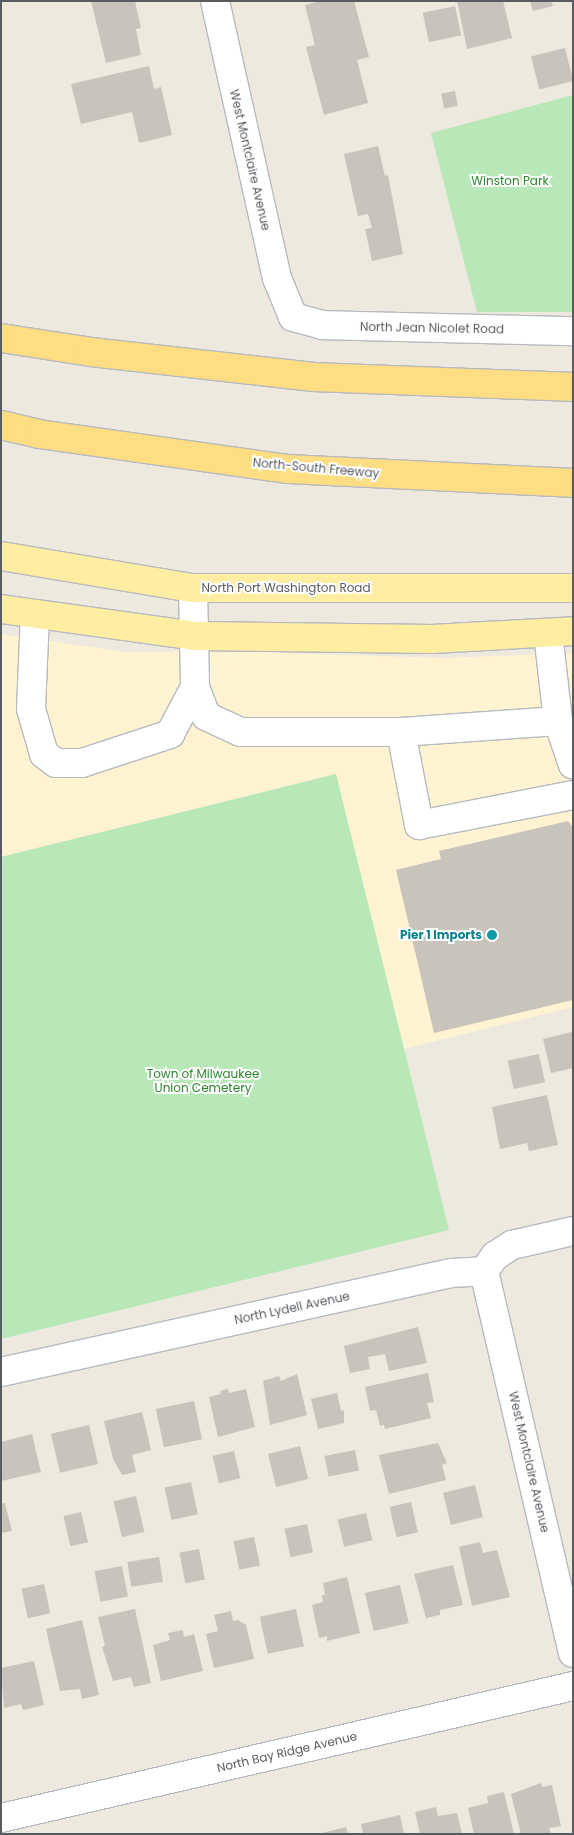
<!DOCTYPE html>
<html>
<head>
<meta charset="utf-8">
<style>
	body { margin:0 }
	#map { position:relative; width:574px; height:1835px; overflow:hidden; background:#ede9de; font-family:Poppins,sans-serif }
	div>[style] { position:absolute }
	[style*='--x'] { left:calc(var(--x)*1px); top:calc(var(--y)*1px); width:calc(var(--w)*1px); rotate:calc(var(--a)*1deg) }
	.commercial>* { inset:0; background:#fff3d1 }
	.green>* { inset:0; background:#b8e8b7 }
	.building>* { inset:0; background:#c8c3bb; transform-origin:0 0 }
	.roads { filter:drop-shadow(1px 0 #b6babf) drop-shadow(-1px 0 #b6babf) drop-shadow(0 1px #b6babf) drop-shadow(0 -1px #b6babf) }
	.minor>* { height:28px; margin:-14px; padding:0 14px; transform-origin:14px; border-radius:14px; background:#fff }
	.major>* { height:28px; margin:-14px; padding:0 14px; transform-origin:14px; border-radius:14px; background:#ffeea1 }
	.highway>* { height:28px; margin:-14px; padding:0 14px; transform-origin:14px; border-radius:14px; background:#ffdd83 }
	.dots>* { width:14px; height:14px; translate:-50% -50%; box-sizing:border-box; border:2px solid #fff; border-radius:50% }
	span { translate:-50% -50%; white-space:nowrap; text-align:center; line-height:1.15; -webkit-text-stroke:4px #fff; paint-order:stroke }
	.street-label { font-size:12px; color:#575c61 }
	.park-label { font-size:12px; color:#2c852e }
	.culture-label { font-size:12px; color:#0d838f; font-weight:700 }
	.right { translate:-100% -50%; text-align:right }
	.frame { position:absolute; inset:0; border:2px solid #575c61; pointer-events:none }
</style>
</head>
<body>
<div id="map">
	<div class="commercial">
		<i style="clip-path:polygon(1px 634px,126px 652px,221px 651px,442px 658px,573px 653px,573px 1007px,403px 1049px,336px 774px,1px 857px)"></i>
	</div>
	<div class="green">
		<i style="clip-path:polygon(573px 95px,573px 312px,477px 312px,431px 133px)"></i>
		<i style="clip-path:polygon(336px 774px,449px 1230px,1px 1339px,1px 857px)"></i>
	</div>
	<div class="building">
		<i style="clip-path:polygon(91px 1px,135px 1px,141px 28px,136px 29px,141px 55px,106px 63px)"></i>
		<i style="clip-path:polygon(320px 1px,354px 1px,369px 57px,357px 60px,368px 103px,324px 115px,306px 47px,315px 45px,305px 5px)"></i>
		<i style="clip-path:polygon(457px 1px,503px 1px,512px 38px,467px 49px)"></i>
		<i style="clip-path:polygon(530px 1px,551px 1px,553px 6px,533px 11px)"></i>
		<i style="left:455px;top:6px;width:30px;height:33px;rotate:78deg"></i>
		<i style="left:565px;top:48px;width:34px;height:35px;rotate:76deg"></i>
		<i style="clip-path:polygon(149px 66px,154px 89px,161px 87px,172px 135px,139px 143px,132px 112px,81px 124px,71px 84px)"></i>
		<i style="left:455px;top:91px;width:15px;height:14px;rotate:79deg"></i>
		<i style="clip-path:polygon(378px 146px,385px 176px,388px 175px,403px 254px,372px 261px,365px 229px,372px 228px,368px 214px,358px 216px,344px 154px)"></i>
		<i style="clip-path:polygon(568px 821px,573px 828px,573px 1000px,434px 1033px,396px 870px,441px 859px,439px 851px)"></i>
		<i style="clip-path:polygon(572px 1032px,573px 1068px,551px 1073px,543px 1039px)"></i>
		<i style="left:539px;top:1054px;width:29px;height:32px;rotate:78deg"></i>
		<i style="clip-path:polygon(547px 1095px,558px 1145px,529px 1151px,527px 1143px,500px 1149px,492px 1107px)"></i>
		<i style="clip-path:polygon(418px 1327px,427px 1363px,389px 1371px,385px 1354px,368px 1357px,370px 1369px,350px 1373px,344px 1346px)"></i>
		<i style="clip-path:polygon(428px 1373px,434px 1402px,427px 1403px,431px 1418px,385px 1429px,384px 1425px,380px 1426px,376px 1410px,370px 1411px,365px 1387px)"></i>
		<i style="clip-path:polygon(297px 1374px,307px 1415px,270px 1425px,263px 1381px,279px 1376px,281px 1381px)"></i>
		<i style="clip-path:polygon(228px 1389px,229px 1393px,246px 1389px,255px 1427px,218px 1437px,209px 1397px,221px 1394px,220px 1391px)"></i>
		<i style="clip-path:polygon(337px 1393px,341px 1411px,344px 1410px,344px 1423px,318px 1429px,311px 1399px)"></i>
		<i style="left:194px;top:1401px;width:39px;height:39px;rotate:78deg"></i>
		<i style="clip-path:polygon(142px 1412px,151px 1450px,132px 1455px,136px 1472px,122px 1475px,113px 1459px,104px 1421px)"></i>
		<i style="left:89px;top:1425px;width:40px;height:39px;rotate:77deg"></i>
		<i style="clip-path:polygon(32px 1434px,41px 1472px,1px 1481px,1px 1442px)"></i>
		<i style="clip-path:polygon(438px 1443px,447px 1463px,442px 1465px,446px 1480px,389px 1494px,379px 1455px)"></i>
		<i style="left:300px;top:1446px;width:34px;height:33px;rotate:76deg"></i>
		<i style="left:355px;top:1450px;width:21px;height:31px;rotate:79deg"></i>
		<i style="left:234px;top:1451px;width:28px;height:22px;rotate:77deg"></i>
		<i style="left:191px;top:1482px;width:33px;height:27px;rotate:78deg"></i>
		<i style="left:475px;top:1485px;width:33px;height:33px;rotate:76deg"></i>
		<i style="left:136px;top:1496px;width:37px;height:23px;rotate:77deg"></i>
		<i style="left:411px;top:1502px;width:31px;height:22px;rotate:77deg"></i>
		<i style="clip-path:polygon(5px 1503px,12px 1531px,1px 1533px,1px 1504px)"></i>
		<i style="left:81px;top:1512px;width:31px;height:18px;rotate:77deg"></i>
		<i style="left:366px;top:1513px;width:28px;height:29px;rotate:77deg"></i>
		<i style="left:307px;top:1524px;width:29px;height:23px;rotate:78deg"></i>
		<i style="left:254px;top:1537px;width:29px;height:21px;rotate:78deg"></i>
		<i style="clip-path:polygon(480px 1542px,483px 1553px,497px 1550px,510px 1597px,472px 1606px,459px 1547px)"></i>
		<i style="left:199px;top:1549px;width:31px;height:20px;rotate:79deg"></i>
		<i style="left:159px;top:1557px;width:25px;height:32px;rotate:81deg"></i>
		<i style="clip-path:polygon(453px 1565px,463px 1605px,440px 1610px,440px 1615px,426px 1618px,414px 1574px)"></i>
		<i style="left:122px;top:1566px;width:31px;height:28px;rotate:79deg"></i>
		<i style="clip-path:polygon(347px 1577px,360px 1633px,327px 1641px,327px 1636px,319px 1638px,312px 1605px,323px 1602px,322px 1595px,325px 1595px,323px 1583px)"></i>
		<i style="left:44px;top:1584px;width:30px;height:23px;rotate:78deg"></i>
		<i style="left:400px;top:1585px;width:39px;height:36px;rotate:77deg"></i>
		<i style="clip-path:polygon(135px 1609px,151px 1683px,134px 1687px,131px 1677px,113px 1681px,102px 1647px,105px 1646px,98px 1617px)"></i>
		<i style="left:296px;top:1609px;width:38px;height:37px;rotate:78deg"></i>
		<i style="clip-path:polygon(231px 1611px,233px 1621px,238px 1620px,246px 1625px,254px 1659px,214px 1668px,206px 1634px,218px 1631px,214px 1615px)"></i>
		<i style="clip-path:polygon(82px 1620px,99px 1695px,82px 1699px,80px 1689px,60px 1691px,46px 1629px)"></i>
		<i style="clip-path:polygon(183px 1630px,184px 1637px,194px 1634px,203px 1671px,161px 1681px,153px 1645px,170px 1640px,168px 1633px)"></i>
		<i style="clip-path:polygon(34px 1661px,44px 1705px,23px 1710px,21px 1704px,4px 1708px,1px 1668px)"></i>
		<i style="clip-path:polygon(541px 1783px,542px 1787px,552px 1785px,561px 1826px,549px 1828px,551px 1834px,521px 1834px,511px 1794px)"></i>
		<i style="clip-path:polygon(504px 1792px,514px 1834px,474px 1834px,468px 1808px,488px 1803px,487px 1796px)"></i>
		<i style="clip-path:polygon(436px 1807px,438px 1816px,457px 1813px,462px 1834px,420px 1834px,415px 1812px)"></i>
		<i style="clip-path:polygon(400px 1815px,404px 1834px,363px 1834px,361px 1824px)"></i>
		<i style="clip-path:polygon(346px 1827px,348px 1834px,322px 1834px,322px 1833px)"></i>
	</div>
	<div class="roads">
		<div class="minor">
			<i style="--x:215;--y:1;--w:284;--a:77.4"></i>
			<i style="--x:277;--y:278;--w:42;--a:67.7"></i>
			<i style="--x:293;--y:317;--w:30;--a:15"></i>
			<i style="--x:322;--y:325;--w:251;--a:1.4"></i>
			<i style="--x:193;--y:588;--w:99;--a:88.8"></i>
			<i style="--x:195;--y:687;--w:31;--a:69"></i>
			<i style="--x:206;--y:716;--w:38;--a:25"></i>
			<i style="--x:241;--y:732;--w:160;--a:0"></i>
			<i style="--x:401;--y:732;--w:157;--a:-4"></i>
			<i style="--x:35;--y:614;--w:95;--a:92.4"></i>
			<i style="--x:31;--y:709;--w:47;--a:73.9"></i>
			<i style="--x:44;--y:754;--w:15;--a:37"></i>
			<i style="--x:56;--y:763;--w:26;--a:0"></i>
			<i style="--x:82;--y:763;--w:93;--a:-18.2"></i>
			<i style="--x:170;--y:734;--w:53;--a:-62"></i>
			<i style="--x:548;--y:633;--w:89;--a:83.5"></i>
			<i style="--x:558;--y:721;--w:46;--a:71.2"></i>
			<i style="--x:401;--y:732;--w:95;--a:79"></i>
			<i style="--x:419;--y:825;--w:157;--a:-11"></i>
			<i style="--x:484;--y:1271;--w:392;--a:76.9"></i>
			<i style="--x:1;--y:1372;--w:461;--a:-12.4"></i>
			<i style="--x:451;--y:1273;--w:33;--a:-3"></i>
			<i style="--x:484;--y:1271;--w:19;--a:-54"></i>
			<i style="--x:495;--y:1256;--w:20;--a:-33"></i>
			<i style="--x:512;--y:1245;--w:63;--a:-12.9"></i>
			<i style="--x:1;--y:1818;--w:587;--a:-12.99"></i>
		</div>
		<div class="major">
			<i style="--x:1;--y:556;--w:195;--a:9.5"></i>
			<i style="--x:193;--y:588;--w:380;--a:0"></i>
			<i style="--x:1;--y:609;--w:196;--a:7.9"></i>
			<i style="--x:195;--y:636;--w:237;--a:0.7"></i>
			<i style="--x:432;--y:639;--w:141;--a:-3.2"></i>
		</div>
		<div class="highway">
			<i style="--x:1;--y:338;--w:91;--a:8.8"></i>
			<i style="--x:91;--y:352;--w:224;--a:6.4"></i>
			<i style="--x:314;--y:377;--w:259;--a:2.2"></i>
			<i style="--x:1;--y:425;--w:39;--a:13"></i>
			<i style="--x:39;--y:434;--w:250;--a:8"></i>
			<i style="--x:287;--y:469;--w:286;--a:2.8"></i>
		</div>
	</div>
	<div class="dots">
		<i style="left:492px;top:935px;background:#0f9aa8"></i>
	</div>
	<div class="street-label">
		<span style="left:250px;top:160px;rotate:77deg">West Montclaire Avenue</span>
		<span style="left:432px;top:328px;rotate:1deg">North Jean Nicolet Road</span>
		<span style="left:316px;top:468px;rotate:5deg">North-South Freeway</span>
		<span style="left:286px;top:588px">North Port Washington Road</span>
		<span style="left:292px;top:1308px;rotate:-12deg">North Lydell Avenue</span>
		<span style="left:529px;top:1462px;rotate:77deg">West Montclaire Avenue</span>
		<span style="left:287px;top:1752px;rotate:-13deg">North Bay Ridge Avenue</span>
	</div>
	<div class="park-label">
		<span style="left:510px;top:181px">Winston Park</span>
		<span style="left:203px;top:1081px">Town of Milwaukee<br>Union Cemetery</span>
	</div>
	<div class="culture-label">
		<span class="right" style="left:482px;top:935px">Pier 1 Imports</span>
	</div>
	<div class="frame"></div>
</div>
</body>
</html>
